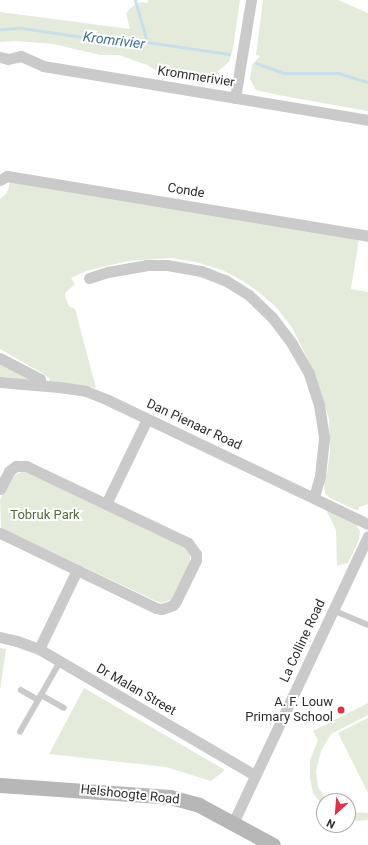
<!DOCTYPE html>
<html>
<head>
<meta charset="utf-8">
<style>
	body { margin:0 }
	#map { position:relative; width:368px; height:845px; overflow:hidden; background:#fff; font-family:Roboto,sans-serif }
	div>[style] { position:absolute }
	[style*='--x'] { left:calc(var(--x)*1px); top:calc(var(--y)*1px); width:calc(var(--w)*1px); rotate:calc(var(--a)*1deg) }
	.green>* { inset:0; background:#e4ebdb }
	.stream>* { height:3px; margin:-1.5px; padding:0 1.5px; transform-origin:1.5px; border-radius:1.5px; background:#c7dfeb }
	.lane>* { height:5.5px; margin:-2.75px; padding:0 2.75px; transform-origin:2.75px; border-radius:2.75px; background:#cacaca }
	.street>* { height:11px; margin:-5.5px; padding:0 5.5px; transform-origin:5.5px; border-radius:5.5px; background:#cacaca }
	.secondary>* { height:15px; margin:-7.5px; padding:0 7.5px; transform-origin:7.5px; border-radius:7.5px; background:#b7b7b7 }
	.dots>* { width:11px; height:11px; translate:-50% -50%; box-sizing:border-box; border:2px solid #fff; border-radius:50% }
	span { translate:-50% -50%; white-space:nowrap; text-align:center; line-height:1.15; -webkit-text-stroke:4px #fff; paint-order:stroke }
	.street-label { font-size:13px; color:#2d2d2d }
	.park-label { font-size:13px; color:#53693b }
	.poi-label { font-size:13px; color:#2d2d2d }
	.right { translate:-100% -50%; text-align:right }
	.water-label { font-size:14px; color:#3c738f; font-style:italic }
	.north { position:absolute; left:316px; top:793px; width:40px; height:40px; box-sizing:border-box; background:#fff; border:1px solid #ababab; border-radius:50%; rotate:206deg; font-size:11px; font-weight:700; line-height:16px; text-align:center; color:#2d2d2d }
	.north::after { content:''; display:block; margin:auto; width:14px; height:18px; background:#e43046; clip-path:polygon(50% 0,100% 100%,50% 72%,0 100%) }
</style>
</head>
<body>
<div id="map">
	<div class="green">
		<i style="clip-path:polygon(148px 0,240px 0,233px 49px,229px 62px,218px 71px,221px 78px,217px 83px,207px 84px,183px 78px,157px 71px,147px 65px,119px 55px,100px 55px,54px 44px,16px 41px,0 42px,0 12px,130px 29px,126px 14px,130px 8px,141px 2px,148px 3px)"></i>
		<i style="clip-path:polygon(263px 0,338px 0,368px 13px,368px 111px,278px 95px,256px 90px,250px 79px,252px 65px,260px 56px,256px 55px)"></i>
		<i style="clip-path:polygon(9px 181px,359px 239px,351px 289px,368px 292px,368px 504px,359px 507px,359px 509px,356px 510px,330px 498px,325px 493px,324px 481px,327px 473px,330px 452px,329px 419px,315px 375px,293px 329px,277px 308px,260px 293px,243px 281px,222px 270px,196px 262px,171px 258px,128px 261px,86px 271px,71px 278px,75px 284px,65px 293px,66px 299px,69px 306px,75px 309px,96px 388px,83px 385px,50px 382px,49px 378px,42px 373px,0 349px,0 199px,6px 194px,9px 187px)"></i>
		<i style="clip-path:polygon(0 361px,29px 379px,0 377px)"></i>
		<i style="clip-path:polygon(23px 471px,185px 547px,190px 554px,190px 562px,172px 599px,162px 603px,156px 601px,1px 528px,0 500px,11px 477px)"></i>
		<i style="clip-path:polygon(325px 508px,356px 524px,360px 531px,359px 540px,348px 563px,340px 565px,337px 566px,336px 530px)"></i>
		<i style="clip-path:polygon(0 648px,6px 649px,0 691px)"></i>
		<i style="clip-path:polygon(84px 688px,225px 770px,211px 781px,166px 767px,49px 754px)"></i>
		<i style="clip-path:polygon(368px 703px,368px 715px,331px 734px,321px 751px,316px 771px,318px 787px,327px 801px,324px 801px,324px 807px,313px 793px,310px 778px,310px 760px,318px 740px,313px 731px)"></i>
		<i style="clip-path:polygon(368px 718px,368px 793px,338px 733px)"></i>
		<i style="clip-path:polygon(348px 812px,368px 813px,368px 820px,356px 821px,348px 818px)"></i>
	</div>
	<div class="stream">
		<i style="--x:135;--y:0;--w:44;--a:74.1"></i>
		<i style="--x:0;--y:29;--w:22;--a:-3"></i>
		<i style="--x:22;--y:28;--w:88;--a:8.5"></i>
		<i style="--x:109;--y:41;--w:38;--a:2"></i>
		<i style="--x:147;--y:42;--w:83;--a:8.3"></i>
		<i style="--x:256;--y:63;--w:30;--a:20"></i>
		<i style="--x:284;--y:73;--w:54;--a:0"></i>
		<i style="--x:338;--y:73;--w:31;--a:17"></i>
	</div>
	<div class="lane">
		<i style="--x:333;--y:610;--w:38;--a:23"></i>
		<i style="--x:21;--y:690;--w:20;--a:30"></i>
		<i style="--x:41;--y:695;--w:26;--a:29"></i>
		<i style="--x:20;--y:732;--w:81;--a:-60.3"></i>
	</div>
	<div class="street">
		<i style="--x:0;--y:57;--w:8;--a:14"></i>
		<i style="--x:8;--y:59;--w:13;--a:-13"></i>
		<i style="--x:21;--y:56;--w:24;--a:24"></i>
		<i style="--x:43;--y:66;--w:329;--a:9.4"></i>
		<i style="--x:235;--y:98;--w:99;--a:-80.7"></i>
		<i style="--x:0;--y:180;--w:8;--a:-30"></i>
		<i style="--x:7;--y:176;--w:366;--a:9.4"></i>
		<i style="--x:89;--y:278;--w:20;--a:-18"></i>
		<i style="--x:108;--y:272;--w:39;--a:-10"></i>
		<i style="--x:146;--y:265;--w:21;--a:0"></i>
		<i style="--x:167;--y:265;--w:35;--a:10"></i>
		<i style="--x:201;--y:271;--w:26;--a:21"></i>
		<i style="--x:225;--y:280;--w:28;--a:32"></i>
		<i style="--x:249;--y:295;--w:32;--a:44"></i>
		<i style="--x:272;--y:317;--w:34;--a:53"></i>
		<i style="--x:292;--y:344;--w:34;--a:60"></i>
		<i style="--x:309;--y:374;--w:33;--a:72"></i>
		<i style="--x:319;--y:405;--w:33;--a:81"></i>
		<i style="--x:324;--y:438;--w:38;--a:96"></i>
		<i style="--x:320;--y:476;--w:22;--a:106"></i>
		<i style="--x:0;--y:358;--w:45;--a:27.7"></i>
		<i style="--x:40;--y:379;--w:6;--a:90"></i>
		<i style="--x:0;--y:382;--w:59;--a:4.8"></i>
		<i style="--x:59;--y:387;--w:27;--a:8"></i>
		<i style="--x:86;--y:391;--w:24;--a:22"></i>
		<i style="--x:108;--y:400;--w:288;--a:25.5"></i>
		<i style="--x:0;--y:489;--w:20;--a:-63"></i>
		<i style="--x:9;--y:471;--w:9;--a:-36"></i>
		<i style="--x:16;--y:466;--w:10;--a:0"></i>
		<i style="--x:26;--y:466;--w:179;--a:25.4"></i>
		<i style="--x:188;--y:543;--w:14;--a:54"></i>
		<i style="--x:196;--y:554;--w:6;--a:90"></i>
		<i style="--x:196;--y:560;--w:46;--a:116"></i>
		<i style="--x:176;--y:601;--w:5;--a:127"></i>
		<i style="--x:173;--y:605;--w:12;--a:160"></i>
		<i style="--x:162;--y:609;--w:6;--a:-171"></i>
		<i style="--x:156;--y:608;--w:173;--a:-154.3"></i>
		<i style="--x:106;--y:504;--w:94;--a:-64.2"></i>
		<i style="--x:0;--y:637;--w:17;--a:13"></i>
		<i style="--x:17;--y:641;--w:23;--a:20"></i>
		<i style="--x:39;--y:649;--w:250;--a:30.3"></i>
		<i style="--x:39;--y:649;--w:88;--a:-64.3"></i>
		<i style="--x:233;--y:823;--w:317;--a:-64.8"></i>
	</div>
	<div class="secondary">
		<i style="--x:0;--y:785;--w:170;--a:4"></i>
		<i style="--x:170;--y:797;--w:30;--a:15"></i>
		<i style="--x:199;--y:805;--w:84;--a:28.4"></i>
	</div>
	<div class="dots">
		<i style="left:341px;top:710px;background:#e43046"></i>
	</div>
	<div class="street-label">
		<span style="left:196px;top:77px;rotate:9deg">Krommerivier</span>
		<span style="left:186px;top:191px;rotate:9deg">Conde</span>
		<span style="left:194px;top:425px;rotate:25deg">Dan Pienaar Road</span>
		<span style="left:303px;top:641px;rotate:-65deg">La Colline Road</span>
		<span style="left:136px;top:690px;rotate:30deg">Dr Malan Street</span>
		<span style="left:130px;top:795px;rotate:6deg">Helshoogte Road</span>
	</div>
	<div class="park-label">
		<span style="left:45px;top:515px">Tobruk Park</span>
	</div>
	<div class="poi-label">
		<span class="right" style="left:333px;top:710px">A. F. Louw<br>Primary School</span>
	</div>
	<div class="water-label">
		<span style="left:114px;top:40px;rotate:7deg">Kromrivier</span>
	</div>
	<div class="north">N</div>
</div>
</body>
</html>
